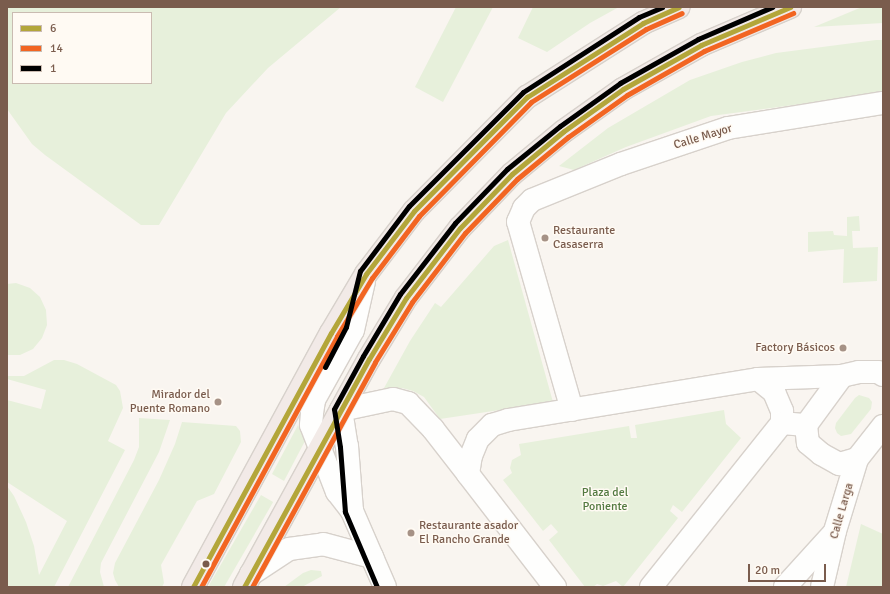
<!DOCTYPE html>
<html>
<head>
<meta charset="utf-8">
<style>
	body { margin:0 }
	#map { position:relative; width:890px; height:594px; overflow:hidden; background:#f9f5f0; font-family:Signika,sans-serif }
	div>[style] { position:absolute }
	[style*='--x'] { left:calc(var(--x)*1px); top:calc(var(--y)*1px); width:calc(var(--w)*1px); rotate:calc(var(--a)*1deg) }
	.green>* { inset:0; background:#e7f0db; transform-origin:0 0 }
	.roads { filter:drop-shadow(1px 0 #d7d1cb) drop-shadow(-1px 0 #d7d1cb) drop-shadow(0 1px #d7d1cb) drop-shadow(0 -1px #d7d1cb) }
	.street>* { height:22px; margin:-11px; padding:0 11px; transform-origin:11px; border-radius:11px; background:#fefefd }
	.secondary>* { height:22px; margin:-11px; padding:0 11px; transform-origin:11px; border-radius:11px; background:#fefefd }
	.highway>* { height:22px; margin:-11px; padding:0 11px; transform-origin:11px; border-radius:11px; background:#f2eae7 }
	.bus-1>* { height:5px; margin:-2.5px; padding:0 2.5px; transform-origin:2.5px; border-radius:2.5px; background:#b3a63a }
	.bus-2>* { height:5px; margin:-2.5px; padding:0 2.5px; transform-origin:2.5px; border-radius:2.5px; background:#f26522 }
	.bus-3>* { height:5px; margin:-2.5px; padding:0 2.5px; transform-origin:2.5px; border-radius:2.5px; background:#000 }
	.dots>* { width:11px; height:11px; translate:-50% -50%; box-sizing:border-box; border:2px solid #fffaf3; border-radius:50% }
	span { translate:-50% -50%; white-space:nowrap; text-align:center; line-height:1.15; -webkit-text-stroke:3px #fffaf3; paint-order:stroke }
	.street-label { font-size:12px; color:#7a5c4d }
	.poi-label { font-size:12px; color:#7a5c4d }
	.left { translate:0 -50%; text-align:left }
	.right { translate:-100% -50%; text-align:right }
	.park-label { font-size:12px; color:#537a41 }
	.frame { position:absolute; inset:0; border:8px solid #7a5c4d; pointer-events:none }
	.legend { position:absolute; left:12px; top:12px; width:140px; height:72px; box-sizing:border-box; background:#fffaf3; border:1px solid #cabbb1; margin:0; padding:5px 7px; list-style:none; font-size:12px; color:#7a5c4d }
	.legend li { display:flex; align-items:center; gap:8px; height:20px }
	.legend b { width:20px; border:1px solid #cabbb1 }
	.scale { position:absolute; left:748px; top:564px; width:78px; height:18px; box-sizing:border-box; border:2px solid #7a5c4d; border-top:0; padding-left:5px; font-size:12px; line-height:14px; white-space:nowrap; color:#7a5c4d; -webkit-text-stroke:3px #fffaf3; paint-order:stroke }
</style>
</head>
<body>
<div id="map">
	<div class="green">
		<i style="clip-path:polygon(evenodd,7px 7px,341px 7px,268px 68px,226px 113px,159px 225px,141px 225px,45px 155px,32px 144px,7px 109px,7px 7px,13px 13px,151px 13px,151px 83px,13px 83px,13px 13px)"></i>
		<i style="clip-path:polygon(456px 7px,493px 7px,443px 102px,415px 87px)"></i>
		<i style="clip-path:polygon(533px 7px,619px 7px,590px 23px,547px 52px,518px 38px)"></i>
		<i style="clip-path:polygon(862px 7px,883px 7px,883px 23px,814px 27px)"></i>
		<i style="clip-path:polygon(876px 40px,883px 40px,883px 93px,711px 116px,626px 147px,574px 170px,559px 166px,608px 128px,690px 80px,742px 62px,776px 53px)"></i>
		<i style="clip-path:polygon(859px 216px,860px 231px,852px 231px,853px 248px,878px 247px,877px 281px,843px 283px,844px 249px,808px 252px,808px 232px,833px 231px,834px 235px,847px 236px,847px 217px)"></i>
		<i style="clip-path:polygon(508px 240px,553px 402px,440px 419px,424px 397px,413px 391px,402px 388px,384px 388px,410px 341px,435px 303px,441px 307px,494px 246px)"></i>
		<i style="clip-path:polygon(16px 283px,30px 288px,40px 297px,46px 310px,47px 325px,42px 338px,33px 349px,20px 355px,7px 355px,7px 284px)"></i>
		<i style="clip-path:polygon(54px 360px,64px 360px,77px 364px,116px 385px,120px 391px,123px 408px,108px 441px,125px 450px,54px 587px,7px 587px,7px 486px,14px 496px,26px 522px,34px 546px,39px 575px,67px 521px,7px 482px,7px 400px,41px 409px,46px 390px,7px 379px,7px 376px,24px 376px)"></i>
		<i style="clip-path:polygon(859px 395px,869px 398px,872px 402px,871px 409px,851px 434px,841px 436px,837px 433px,835px 428px,836px 423px,855px 398px)"></i>
		<i style="clip-path:polygon(724px 410px,726px 424px,741px 438px,682px 512px,673px 505px,670px 511px,678px 518px,623px 587px,616px 581px,603px 586px,597px 584px,593px 587px,585px 587px,549px 540px,558px 532px,551px 524px,543px 531px,503px 480px,512px 473px,510px 468px,512px 460px,521px 455px,519px 444px,629px 426px,631px 438px,637px 438px,635px 425px)"></i>
		<i style="clip-path:polygon(139px 418px,170px 420px,159px 452px,101px 563px,100px 572px,104px 587px,68px 587px,134px 460px,139px 447px)"></i>
		<i style="clip-path:polygon(182px 422px,236px 426px,240px 431px,241px 442px,214px 494px,197px 501px,161px 565px,164px 583px,162px 587px,119px 587px,115px 580px,113px 573px,115px 563px,159px 480px,175px 444px)"></i>
		<i style="clip-path:polygon(298px 425px,305px 441px,284px 481px,272px 474px)"></i>
		<i style="left:261px;top:495px;width:14px;height:105px;rotate:30deg"></i>
		<i style="clip-path:polygon(861px 524px,883px 534px,883px 587px,846px 587px)"></i>
		<i style="clip-path:polygon(311px 570px,321px 571px,322px 576px,302px 587px,284px 587px,303px 573px)"></i>
	</div>
	<div class="roads">
		<div class="street">
			<i style="--x:883;--y:375;--w:6;--a:-149"></i>
			<i style="--x:878;--y:372;--w:19;--a:180"></i>
			<i style="--x:859;--y:372;--w:17;--a:167"></i>
			<i style="--x:842;--y:376;--w:61;--a:126.3"></i>
			<i style="--x:806;--y:425;--w:18;--a:84"></i>
			<i style="--x:808;--y:443;--w:17;--a:40"></i>
			<i style="--x:821;--y:454;--w:21;--a:29"></i>
			<i style="--x:839;--y:464;--w:19;--a:-16"></i>
			<i style="--x:857;--y:459;--w:42;--a:-51.8"></i>
			<i style="--x:758;--y:379;--w:21;--a:39"></i>
			<i style="--x:774;--y:392;--w:21;--a:67"></i>
			<i style="--x:782;--y:411;--w:12;--a:90"></i>
			<i style="--x:341;--y:410;--w:53;--a:-11.9"></i>
			<i style="--x:393;--y:399;--w:16;--a:15"></i>
			<i style="--x:408;--y:403;--w:36;--a:46"></i>
			<i style="--x:433;--y:429;--w:57;--a:52.1"></i>
			<i style="--x:572;--y:410;--w:196;--a:-106"></i>
			<i style="--x:518;--y:222;--w:15;--a:-67"></i>
			<i style="--x:524;--y:208;--w:11;--a:-45"></i>
			<i style="--x:532;--y:200;--w:96;--a:-22"></i>
			<i style="--x:621;--y:164;--w:113;--a:-18.6"></i>
			<i style="--x:728;--y:128;--w:157;--a:-9.2"></i>
			<i style="--x:555;--y:587;--w:143;--a:-127.6"></i>
			<i style="--x:468;--y:474;--w:18;--a:-81"></i>
			<i style="--x:471;--y:456;--w:18;--a:-68"></i>
			<i style="--x:478;--y:439;--w:20;--a:-45"></i>
			<i style="--x:492;--y:425;--w:17;--a:-17"></i>
			<i style="--x:508;--y:420;--w:253;--a:-9.3"></i>
			<i style="--x:758;--y:379;--w:84;--a:-2"></i>
			<i style="--x:651;--y:587;--w:210;--a:-51.4"></i>
			<i style="--x:782;--y:423;--w:24;--a:5"></i>
			<i style="--x:785;--y:587;--w:73;--a:-47.8"></i>
			<i style="--x:822;--y:587;--w:57;--a:-76.9"></i>
			<i style="--x:835;--y:531;--w:75;--a:-73"></i>
		</div>
		<div class="secondary">
			<i style="--x:341;--y:410;--w:36;--a:81"></i>
			<i style="--x:347;--y:446;--w:65;--a:85.6"></i>
			<i style="--x:352;--y:511;--w:83;--a:66.5"></i>
			<i style="--x:352;--y:511;--w:24;--a:-128"></i>
			<i style="--x:337;--y:492;--w:72;--a:-111.2"></i>
			<i style="--x:311;--y:425;--w:12;--a:-85"></i>
			<i style="--x:312;--y:413;--w:13;--a:-81"></i>
			<i style="--x:314;--y:400;--w:80;--a:-60.9"></i>
			<i style="--x:353;--y:330;--w:50;--a:-77.3"></i>
			<i style="--x:251;--y:574;--w:45;--a:-33.3"></i>
			<i style="--x:289;--y:549;--w:34;--a:-8"></i>
			<i style="--x:323;--y:544;--w:51;--a:14.9"></i>
		</div>
		<div class="highway">
			<i style="--x:193;--y:587;--w:289;--a:-61.5"></i>
			<i style="--x:331;--y:333;--w:69;--a:-59.3"></i>
			<i style="--x:366;--y:274;--w:79;--a:-52.7"></i>
			<i style="--x:414;--y:211;--w:161;--a:-45.3"></i>
			<i style="--x:527;--y:97;--w:138;--a:-32.5"></i>
			<i style="--x:643;--y:23;--w:39;--a:-24"></i>
			<i style="--x:244;--y:587;--w:260;--a:-61.3"></i>
			<i style="--x:369;--y:359;--w:71;--a:-58.8"></i>
			<i style="--x:406;--y:298;--w:88;--a:-52.4"></i>
			<i style="--x:460;--y:228;--w:75;--a:-46.1"></i>
			<i style="--x:512;--y:174;--w:67;--a:-39.6"></i>
			<i style="--x:564;--y:131;--w:72;--a:-35.4"></i>
			<i style="--x:623;--y:89;--w:90;--a:-29.4"></i>
			<i style="--x:701;--y:45;--w:97;--a:-23.1"></i>
		</div>
	</div>
	<div class="bus-1">
		<i style="--x:193;--y:587;--w:289;--a:-61.5"></i>
		<i style="--x:331;--y:333;--w:69;--a:-59.3"></i>
		<i style="--x:366;--y:274;--w:79;--a:-52.7"></i>
		<i style="--x:414;--y:211;--w:161;--a:-45.3"></i>
		<i style="--x:527;--y:97;--w:138;--a:-32.5"></i>
		<i style="--x:643;--y:23;--w:39;--a:-24"></i>
		<i style="--x:244;--y:587;--w:260;--a:-61.3"></i>
		<i style="--x:369;--y:359;--w:71;--a:-58.8"></i>
		<i style="--x:406;--y:298;--w:88;--a:-52.4"></i>
		<i style="--x:460;--y:228;--w:75;--a:-46.1"></i>
		<i style="--x:512;--y:174;--w:67;--a:-39.6"></i>
		<i style="--x:564;--y:131;--w:72;--a:-35.4"></i>
		<i style="--x:623;--y:89;--w:90;--a:-29.4"></i>
		<i style="--x:701;--y:45;--w:97;--a:-23.1"></i>
	</div>
	<div class="bus-2">
		<i style="--x:201;--y:587;--w:285;--a:-61.5"></i>
		<i style="--x:337;--y:336;--w:68;--a:-58.9"></i>
		<i style="--x:372;--y:278;--w:78;--a:-52.8"></i>
		<i style="--x:419;--y:216;--w:160;--a:-45.5"></i>
		<i style="--x:531;--y:102;--w:136;--a:-32.4"></i>
		<i style="--x:646;--y:29;--w:39;--a:-24"></i>
		<i style="--x:252;--y:587;--w:256;--a:-61.3"></i>
		<i style="--x:375;--y:362;--w:70;--a:-58.3"></i>
		<i style="--x:412;--y:302;--w:87;--a:-52.5"></i>
		<i style="--x:465;--y:233;--w:75;--a:-46.1"></i>
		<i style="--x:517;--y:179;--w:66;--a:-39.5"></i>
		<i style="--x:568;--y:137;--w:72;--a:-35.4"></i>
		<i style="--x:627;--y:95;--w:89;--a:-29.7"></i>
		<i style="--x:704;--y:51;--w:97;--a:-23.1"></i>
	</div>
	<div class="bus-3">
		<i style="--x:325;--y:367;--w:45;--a:-62.3"></i>
		<i style="--x:346;--y:327;--w:58;--a:-76"></i>
		<i style="--x:360;--y:271;--w:81;--a:-53"></i>
		<i style="--x:409;--y:206;--w:161;--a:-45"></i>
		<i style="--x:523;--y:92;--w:138;--a:-32.9"></i>
		<i style="--x:639;--y:17;--w:25;--a:-23"></i>
		<i style="--x:377;--y:587;--w:82;--a:-113.1"></i>
		<i style="--x:345;--y:512;--w:65;--a:-94.4"></i>
		<i style="--x:340;--y:447;--w:38;--a:-99"></i>
		<i style="--x:334;--y:409;--w:60;--a:-61.3"></i>
		<i style="--x:363;--y:356;--w:72;--a:-59.2"></i>
		<i style="--x:400;--y:294;--w:90;--a:-52.2"></i>
		<i style="--x:455;--y:223;--w:75;--a:-46.1"></i>
		<i style="--x:507;--y:169;--w:68;--a:-39.1"></i>
		<i style="--x:560;--y:126;--w:74;--a:-35.6"></i>
		<i style="--x:620;--y:83;--w:90;--a:-29.4"></i>
		<i style="--x:698;--y:39;--w:81;--a:-23.4"></i>
	</div>
	<div class="dots">
		<i style="left:545px;top:238px;background:#a69286"></i>
		<i style="left:843px;top:348px;background:#a69286"></i>
		<i style="left:218px;top:402px;background:#a69286"></i>
		<i style="left:411px;top:533px;background:#a69286"></i>
		<i style="left:206px;top:564px;background:#7a5c4d"></i>
	</div>
	<div class="street-label">
		<span style="left:703px;top:137px;rotate:-17deg">Calle Mayor</span>
		<span style="left:842px;top:511px;rotate:-74deg">Calle Larga</span>
	</div>
	<div class="poi-label">
		<span class="left" style="left:553px;top:238px">Restaurante<br>Casaserra</span>
		<span class="right" style="left:835px;top:348px">Factory Básicos</span>
		<span class="right" style="left:210px;top:402px">Mirador del<br>Puente Romano</span>
		<span class="left" style="left:419px;top:533px">Restaurante asador<br>El Rancho Grande</span>
	</div>
	<div class="park-label">
		<span style="left:605px;top:500px">Plaza del<br>Poniente</span>
	</div>
	<div class="frame"></div>
	<ul class="legend">
	<li><b style="height:5px;background:#b3a63a"></b>6</li>
	<li><b style="height:5px;background:#f26522"></b>14</li>
	<li><b style="height:5px;background:#000"></b>1</li>
	</ul>
	<div class="scale">20 m</div>
</div>
</body>
</html>
